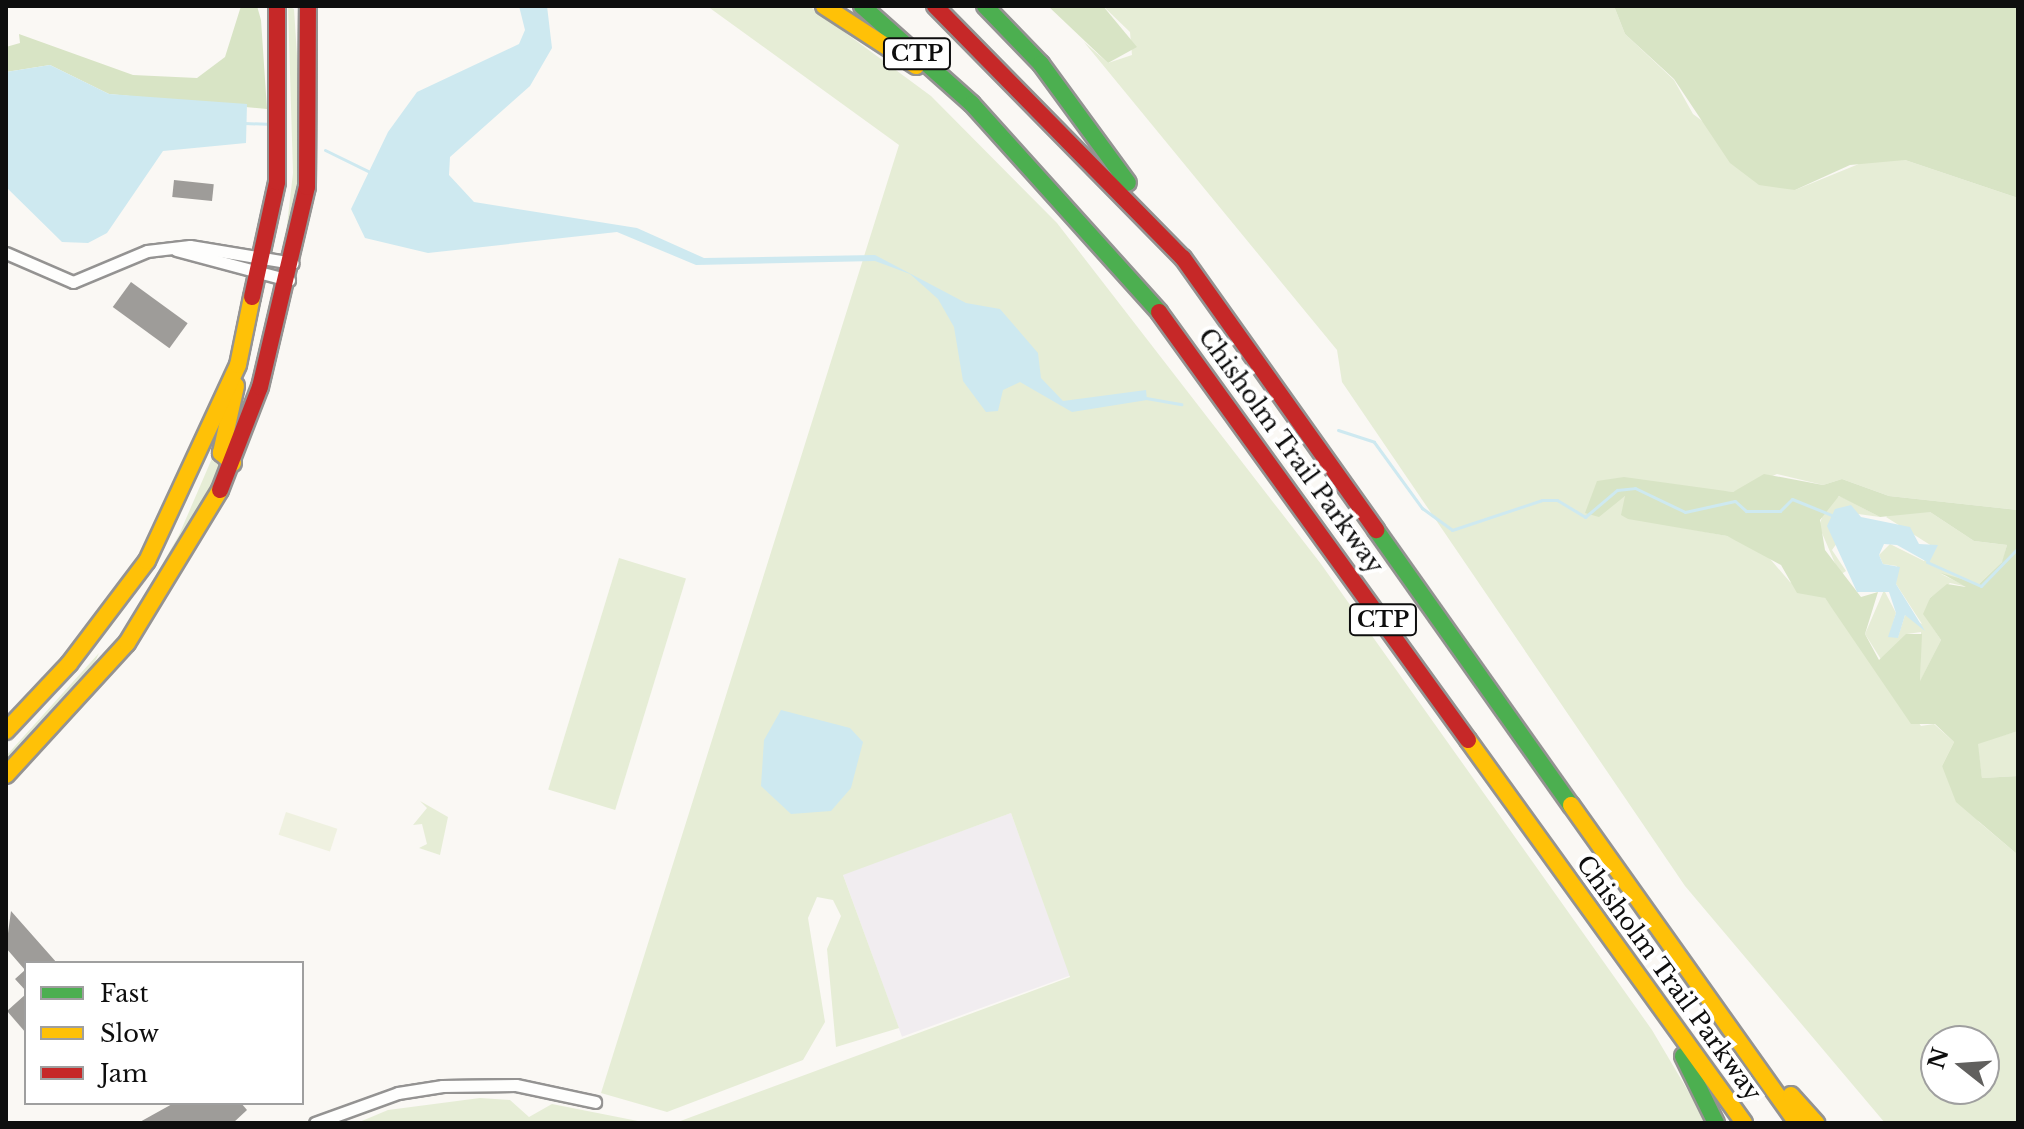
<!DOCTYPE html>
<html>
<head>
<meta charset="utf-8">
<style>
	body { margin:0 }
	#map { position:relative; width:2024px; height:1129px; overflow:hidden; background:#faf8f4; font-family:"Libre Baskerville",serif }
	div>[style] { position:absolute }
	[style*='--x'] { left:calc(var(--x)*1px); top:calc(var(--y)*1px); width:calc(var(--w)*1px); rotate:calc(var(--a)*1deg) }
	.industrial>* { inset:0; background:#f1edf0; transform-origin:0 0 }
	.green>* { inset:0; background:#e6edd6; transform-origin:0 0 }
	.forest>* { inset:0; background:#d8e4c5 }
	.pitch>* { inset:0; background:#eff1e0; transform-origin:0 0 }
	.water>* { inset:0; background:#cee9f0 }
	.stream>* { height:3px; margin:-1.5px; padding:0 1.5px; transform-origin:1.5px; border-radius:1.5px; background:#cee9f0 }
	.building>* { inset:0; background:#9e9c99; transform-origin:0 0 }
	.roads { filter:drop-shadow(2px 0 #949392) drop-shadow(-2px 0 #949392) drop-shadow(0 2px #949392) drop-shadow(0 -2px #949392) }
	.street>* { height:11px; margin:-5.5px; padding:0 5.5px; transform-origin:5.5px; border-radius:5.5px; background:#fefefd }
	.fast>* { height:16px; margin:-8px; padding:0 8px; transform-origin:8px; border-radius:8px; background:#4caf50 }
	.slow>* { height:16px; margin:-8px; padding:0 8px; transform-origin:8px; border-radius:8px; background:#ffc107 }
	.jam>* { height:16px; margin:-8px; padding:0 8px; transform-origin:8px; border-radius:8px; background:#c62828 }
	span { translate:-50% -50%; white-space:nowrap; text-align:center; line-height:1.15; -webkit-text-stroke:8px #fff; paint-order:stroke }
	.shield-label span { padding:2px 6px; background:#fff; border:2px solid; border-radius:6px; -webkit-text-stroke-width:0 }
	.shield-label { font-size:22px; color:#0e0e0e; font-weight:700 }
	.street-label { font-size:24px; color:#0e0e0e }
	.frame { position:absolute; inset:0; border:8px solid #0e0e0e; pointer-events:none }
	.legend { position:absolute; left:24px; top:961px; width:280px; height:144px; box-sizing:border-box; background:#fff; border:2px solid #9f9f9f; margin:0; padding:10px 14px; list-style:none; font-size:24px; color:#0e0e0e }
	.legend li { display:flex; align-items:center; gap:16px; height:40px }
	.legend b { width:40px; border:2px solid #9f9f9f }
	.north { position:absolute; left:1920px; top:1025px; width:80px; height:80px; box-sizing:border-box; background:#fff; border:2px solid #9f9f9f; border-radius:50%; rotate:287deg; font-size:22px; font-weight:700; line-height:32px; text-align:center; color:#0e0e0e }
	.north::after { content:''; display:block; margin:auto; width:28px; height:36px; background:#61605e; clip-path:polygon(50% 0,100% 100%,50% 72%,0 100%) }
</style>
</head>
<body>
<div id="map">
	<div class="industrial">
		<i style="left:1011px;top:813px;width:173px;height:179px;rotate:70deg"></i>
	</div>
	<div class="green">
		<i style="clip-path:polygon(288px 6px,294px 9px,301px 117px,299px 181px,284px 251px,293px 173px)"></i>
		<i style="clip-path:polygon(707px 6px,809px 6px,931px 96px,1057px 223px,1321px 564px,1652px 1030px,1707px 1123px,675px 1123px,1070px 977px,1011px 813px,843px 875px,899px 1028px,836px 1047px,827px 949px,841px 916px,833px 900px,817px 897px,808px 918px,825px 1022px,803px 1060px,667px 1112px,601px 1093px,899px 145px)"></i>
		<i style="clip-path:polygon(evenodd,1103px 6px,1614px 6px,1625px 34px,1674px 80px,1693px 114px,1795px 190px,1871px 159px,1905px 160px,2018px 198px,2018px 510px,1889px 496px,1842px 479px,1823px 485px,1777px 474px,1733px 492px,1597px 481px,1608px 507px,1625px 496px,1647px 521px,1727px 536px,1765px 553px,1790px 582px,1825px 598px,1921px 726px,1934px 724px,1954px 742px,1942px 766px,1979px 822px,2018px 855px,2018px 1123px,1885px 1123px,1685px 886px,1342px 382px,1337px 350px,1084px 42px,1108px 63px,1132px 55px,1130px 32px,1103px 6px,1936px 1041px,1984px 1041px,1984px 1089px,1936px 1089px,1936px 1041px)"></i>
		<i style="clip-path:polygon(216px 449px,223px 465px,188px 534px,129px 622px,179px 535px)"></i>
		<i style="clip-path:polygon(1840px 496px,1880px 517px,1858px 514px,1832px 550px,1846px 571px,1840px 575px,1819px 526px,1827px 503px)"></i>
		<i style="clip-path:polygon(1893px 512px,1930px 512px,1974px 541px,2007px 545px,2003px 561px,1979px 584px,1941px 574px,1968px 587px,1950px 583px,1930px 598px,1925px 616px,1941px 640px,1920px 682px,1921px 632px,1907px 634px,1882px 661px,1865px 634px,1884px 590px,1896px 613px,1889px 637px,1898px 637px,1905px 615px,1922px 624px,1896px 584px,1897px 566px,1883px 564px,1879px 555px,1890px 544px,1924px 561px,1935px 548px,1886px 517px)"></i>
		<i style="left:619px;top:558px;width:70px;height:242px;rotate:17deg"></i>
		<i style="clip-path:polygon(99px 653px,94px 664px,6px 764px,6px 756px)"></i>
		<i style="clip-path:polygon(2018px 731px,2018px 776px,1982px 778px,1977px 743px)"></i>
		<i style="clip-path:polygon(420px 801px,448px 817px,440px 855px,419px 848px,427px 844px,422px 824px,413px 825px,427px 808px)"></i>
		<i style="clip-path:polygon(480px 1098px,510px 1100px,529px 1117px,552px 1104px,648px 1123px,357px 1123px,388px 1110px)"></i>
	</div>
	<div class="forest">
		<i style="clip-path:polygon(241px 6px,257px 6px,261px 20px,267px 109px,109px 94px,50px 65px,6px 72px,6px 47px,20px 43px,19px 34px,133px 75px,197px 78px,225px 57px)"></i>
		<i style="clip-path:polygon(1048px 6px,1103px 6px,1137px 47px,1108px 63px)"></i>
		<i style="clip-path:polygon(1614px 6px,2018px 6px,2018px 198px,1905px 160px,1850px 165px,1795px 190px,1759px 185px,1730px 163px,1674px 79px,1625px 34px)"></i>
		<i style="clip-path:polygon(evenodd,1764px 474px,1823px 485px,1842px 479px,1889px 496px,2018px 510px,2018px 731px,1978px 744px,1982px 778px,2018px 776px,2018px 855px,1956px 802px,1942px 766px,1954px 742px,1935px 724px,1911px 724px,1825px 598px,1797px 593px,1781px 565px,1727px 536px,1628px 519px,1621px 515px,1625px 496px,1599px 517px,1585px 513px,1597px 481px,1624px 477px,1733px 492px,1764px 474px,1839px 496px,1880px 517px,1930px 512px,1974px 541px,2007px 545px,2002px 562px,1979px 584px,1941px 573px,1966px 587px,1947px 584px,1930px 598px,1923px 614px,1941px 640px,1920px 681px,1922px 634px,1906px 634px,1879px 660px,1865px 634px,1878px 592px,1861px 597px,1825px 550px,1820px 520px,1839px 496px)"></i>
	</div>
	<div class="pitch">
		<i style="left:286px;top:812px;width:54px;height:24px;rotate:18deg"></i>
	</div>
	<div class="water">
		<i style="clip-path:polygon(519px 6px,547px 6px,552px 48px,530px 86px,450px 157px,449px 175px,474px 202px,637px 228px,704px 258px,875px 255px,966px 303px,1000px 309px,1038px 353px,1041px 378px,1063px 401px,1146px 390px,1147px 400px,1072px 412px,1020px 382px,1003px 390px,998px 411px,986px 412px,963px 381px,954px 327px,938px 299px,910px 274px,875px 261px,696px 265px,617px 232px,428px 253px,365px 238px,351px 209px,388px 132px,417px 92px,519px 44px,525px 30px)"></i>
		<i style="clip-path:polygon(50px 65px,109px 94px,247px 104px,246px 143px,163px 151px,107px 233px,88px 243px,62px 242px,6px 187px,6px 72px)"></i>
		<i style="clip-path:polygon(1851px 505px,1861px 517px,1910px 527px,1919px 544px,1938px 545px,1929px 563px,1897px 545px,1884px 544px,1879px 555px,1883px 564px,1900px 567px,1896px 584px,1925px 631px,1905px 615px,1898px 638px,1888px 637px,1896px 613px,1889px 592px,1857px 592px,1827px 526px,1835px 509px)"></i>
		<i style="clip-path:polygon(781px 710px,850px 728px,863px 742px,851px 788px,831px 811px,791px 814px,761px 786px,764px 740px)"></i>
	</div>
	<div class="stream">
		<i style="--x:244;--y:123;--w:23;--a:2"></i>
		<i style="--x:325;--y:150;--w:52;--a:26.1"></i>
		<i style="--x:1146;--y:398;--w:36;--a:10"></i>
		<i style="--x:1338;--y:430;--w:38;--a:18"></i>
		<i style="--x:1374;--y:442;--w:82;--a:54"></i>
		<i style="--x:1422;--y:508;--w:37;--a:36"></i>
		<i style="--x:1452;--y:530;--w:95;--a:-18.4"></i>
		<i style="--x:1542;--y:500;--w:15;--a:0"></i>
		<i style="--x:1557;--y:500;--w:33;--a:31"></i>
		<i style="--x:1585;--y:517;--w:42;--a:-40.2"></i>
		<i style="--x:1617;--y:490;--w:18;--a:-6"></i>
		<i style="--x:1635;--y:488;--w:55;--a:25.6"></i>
		<i style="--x:1685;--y:512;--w:51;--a:-12.4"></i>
		<i style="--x:1735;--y:501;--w:15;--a:42"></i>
		<i style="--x:1746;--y:511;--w:34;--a:0"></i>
		<i style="--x:1780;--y:511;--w:17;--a:-45"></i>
		<i style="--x:1792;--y:499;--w:45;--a:22"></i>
		<i style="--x:1927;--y:562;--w:59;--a:24"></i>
		<i style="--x:1981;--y:586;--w:53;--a:-45.8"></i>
	</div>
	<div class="building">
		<i style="left:174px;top:180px;width:40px;height:17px;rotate:6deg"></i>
		<i style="left:131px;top:282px;width:70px;height:31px;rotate:36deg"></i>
		<i style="clip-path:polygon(11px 911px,57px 963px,26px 963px,26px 991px,15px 979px,25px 970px,6px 948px)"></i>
		<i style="clip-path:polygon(26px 994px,26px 1033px,7px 1011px)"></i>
		<i style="clip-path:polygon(174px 1103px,241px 1103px,247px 1110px,233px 1123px,138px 1123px)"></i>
	</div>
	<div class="roads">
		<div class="street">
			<i style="--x:176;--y:250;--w:117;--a:14.9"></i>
			<i style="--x:6;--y:253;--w:73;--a:23.4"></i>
			<i style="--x:73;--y:282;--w:80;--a:-22.7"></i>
			<i style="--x:147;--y:251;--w:43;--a:-6.6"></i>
			<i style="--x:190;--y:246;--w:104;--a:9.4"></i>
			<i style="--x:315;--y:1123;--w:88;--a:-19.9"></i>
			<i style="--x:398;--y:1093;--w:45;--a:-9"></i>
			<i style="--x:442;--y:1086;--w:74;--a:-0.8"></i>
			<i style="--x:516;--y:1085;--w:81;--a:12.1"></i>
		</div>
		<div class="fast">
			<i style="--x:862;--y:6;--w:147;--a:41.7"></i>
			<i style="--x:972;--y:104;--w:280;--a:48"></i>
			<i style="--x:985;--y:6;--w:81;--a:46"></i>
			<i style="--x:1041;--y:64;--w:147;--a:53.8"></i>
			<i style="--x:1376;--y:530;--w:337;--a:54.7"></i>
			<i style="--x:1683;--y:1056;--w:75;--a:63.8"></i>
		</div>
		<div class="slow">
			<i style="--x:824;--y:6;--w:110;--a:33.1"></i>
			<i style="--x:233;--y:463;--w:16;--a:-140"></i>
			<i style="--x:221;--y:453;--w:69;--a:-77.4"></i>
			<i style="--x:6;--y:731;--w:92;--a:-46.8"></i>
			<i style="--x:69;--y:664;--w:129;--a:-52.9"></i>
			<i style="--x:147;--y:561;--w:216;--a:-65.1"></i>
			<i style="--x:238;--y:365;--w:69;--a:-78.4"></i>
			<i style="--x:1468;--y:740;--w:472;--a:54.2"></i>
			<i style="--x:6;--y:775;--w:179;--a:-47.5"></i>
			<i style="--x:127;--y:643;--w:179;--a:-58.7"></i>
			<i style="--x:1571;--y:805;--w:390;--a:54.6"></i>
			<i style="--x:1791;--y:1095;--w:38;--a:48"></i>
		</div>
		<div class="jam">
			<i style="--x:935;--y:6;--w:354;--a:45.5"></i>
			<i style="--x:1183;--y:258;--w:334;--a:54.6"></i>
			<i style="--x:252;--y:297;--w:118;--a:-77.7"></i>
			<i style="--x:277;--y:182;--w:176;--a:-90"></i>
			<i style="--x:1159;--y:312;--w:528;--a:54.17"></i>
			<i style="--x:220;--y:490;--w:110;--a:-68.8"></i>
			<i style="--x:260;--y:387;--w:205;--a:-76.8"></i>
			<i style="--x:307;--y:187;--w:181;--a:-89.7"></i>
		</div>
	</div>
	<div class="shield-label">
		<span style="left:917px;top:54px">CTP</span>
		<span style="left:1383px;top:620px">CTP</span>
	</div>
	<div class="street-label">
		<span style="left:1291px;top:451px;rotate:54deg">Chisholm Trail Parkway</span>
		<span style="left:1669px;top:978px;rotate:54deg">Chisholm Trail Parkway</span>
	</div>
	<div class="frame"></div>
	<ul class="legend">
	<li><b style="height:10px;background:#4caf50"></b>Fast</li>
	<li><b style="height:10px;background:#ffc107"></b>Slow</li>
	<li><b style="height:10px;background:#c62828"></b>Jam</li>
	</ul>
	<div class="north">N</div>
</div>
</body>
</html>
